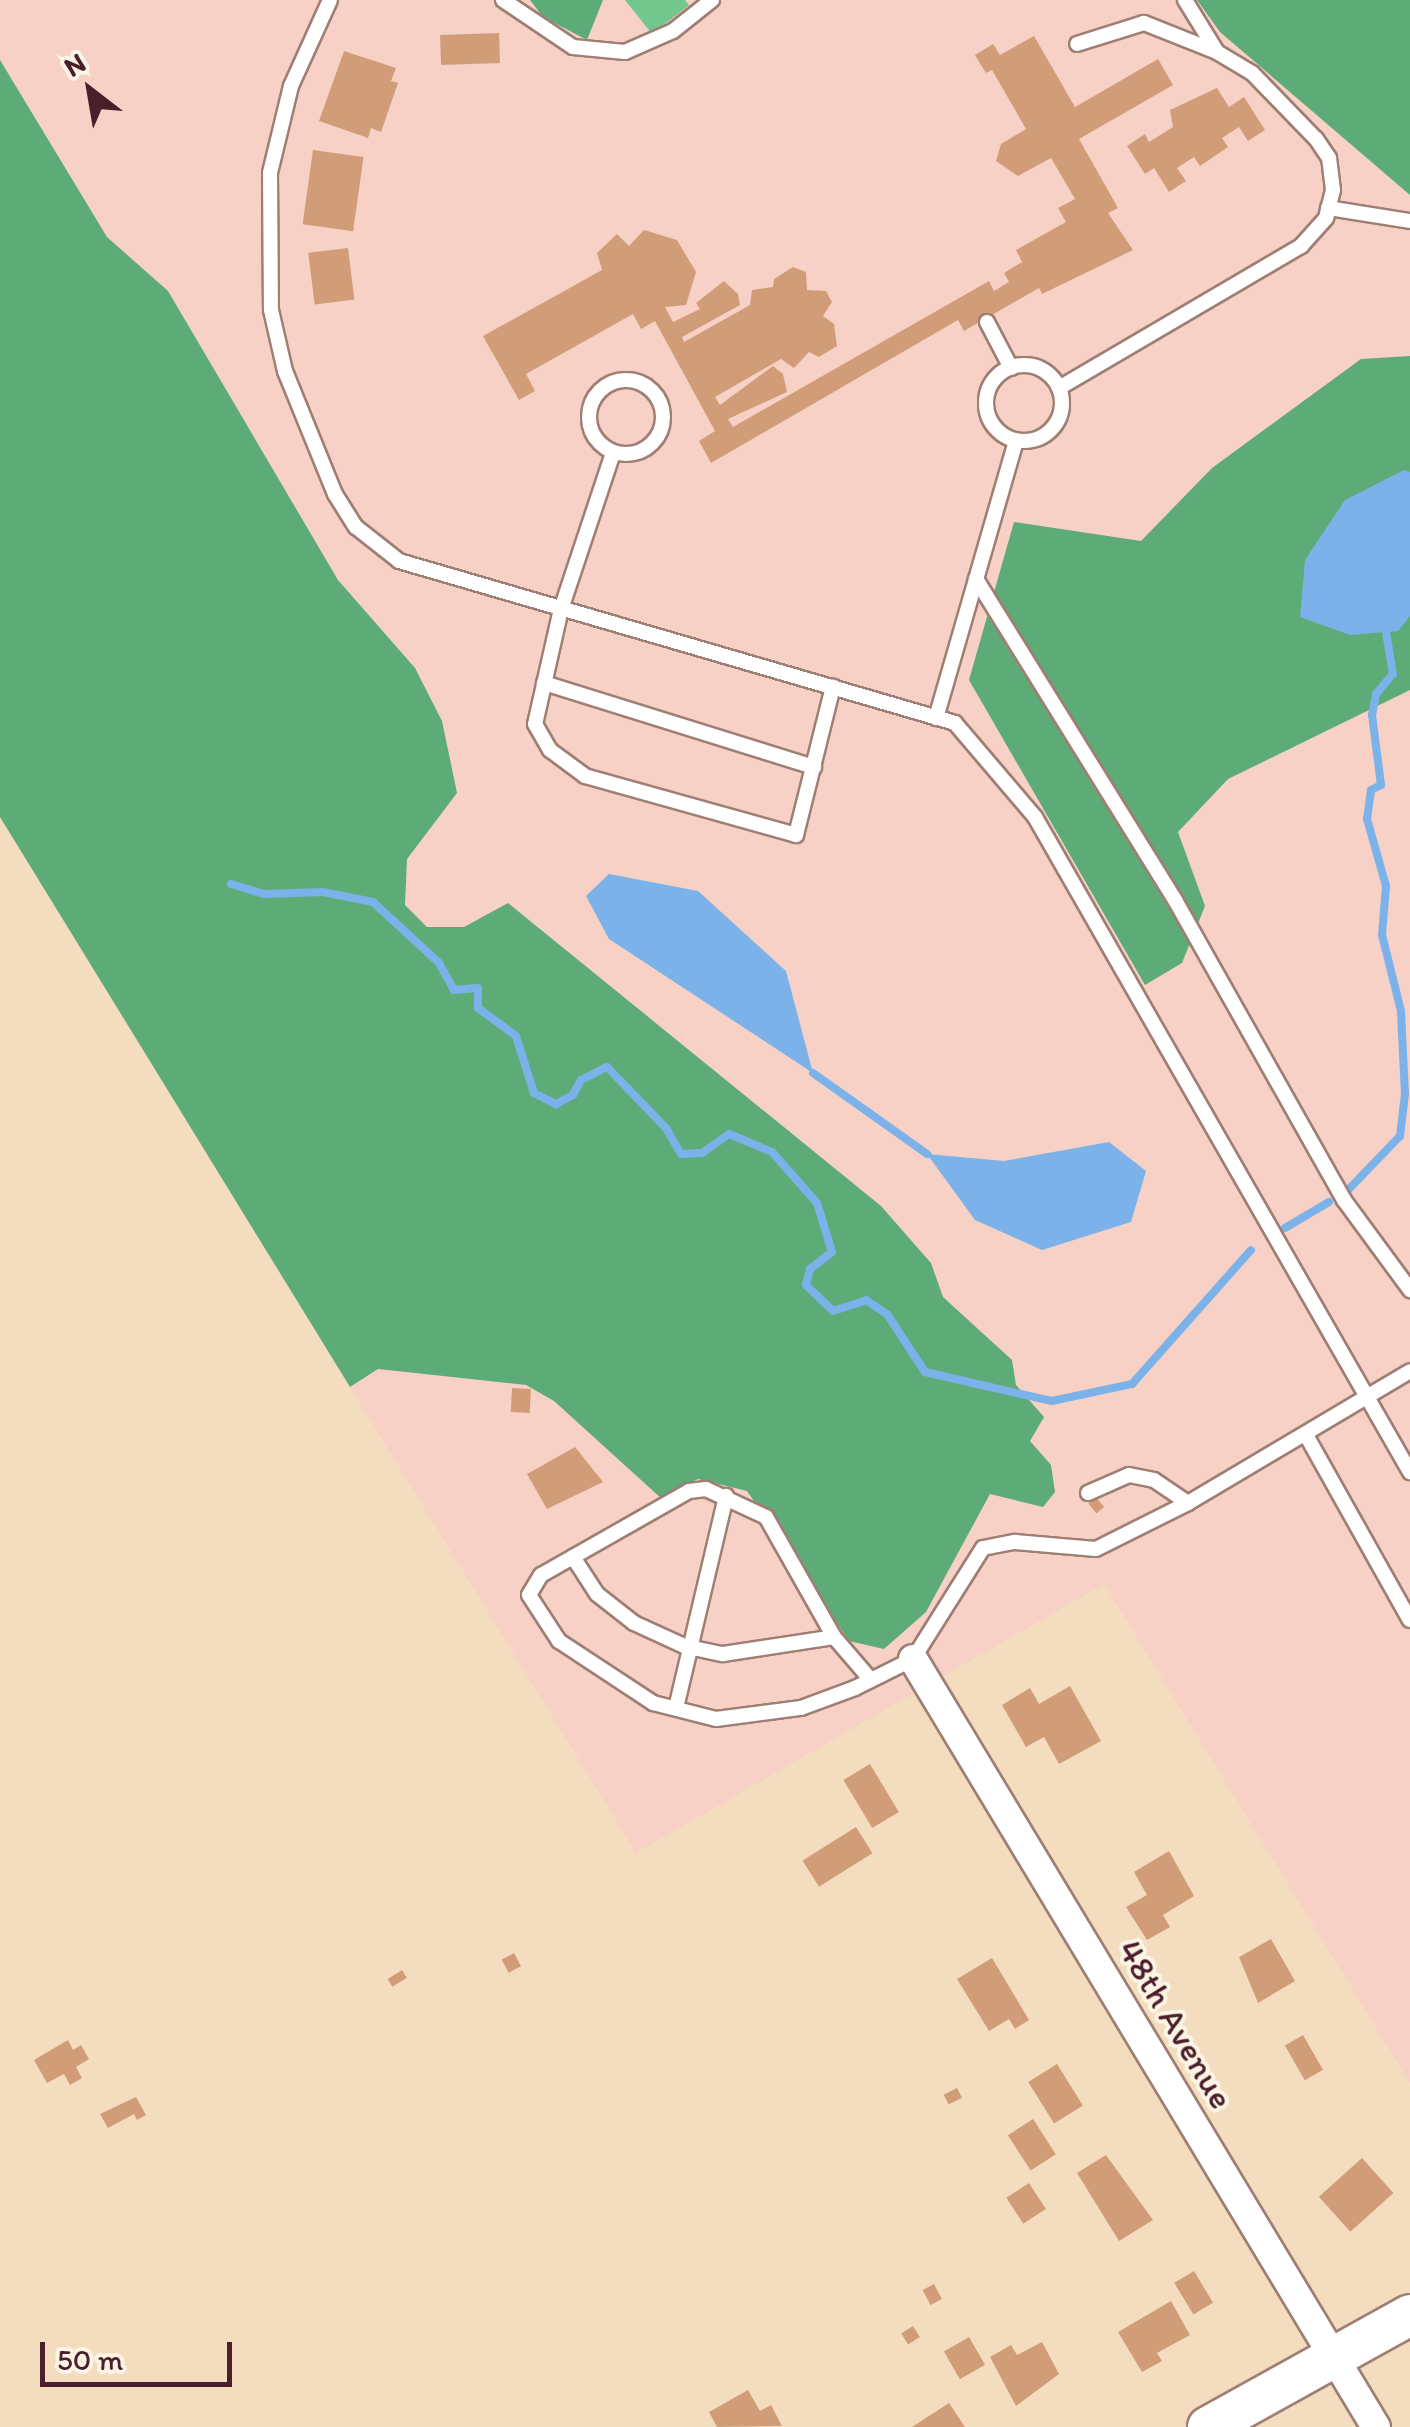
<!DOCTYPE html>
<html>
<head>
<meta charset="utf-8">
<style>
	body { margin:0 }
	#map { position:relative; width:1410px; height:2427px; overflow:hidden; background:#f4ddbe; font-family:Itim,sans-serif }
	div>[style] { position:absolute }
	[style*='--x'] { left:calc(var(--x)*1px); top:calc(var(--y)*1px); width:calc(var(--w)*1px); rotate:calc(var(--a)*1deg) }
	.built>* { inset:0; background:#f7d1c6 }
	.green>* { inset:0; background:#72c88d }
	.forest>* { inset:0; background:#5dac78 }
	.water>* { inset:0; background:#7ab2e9 }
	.stream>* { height:8px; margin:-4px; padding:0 4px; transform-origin:4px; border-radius:4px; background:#7ab2e9 }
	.building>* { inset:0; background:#d19d79; transform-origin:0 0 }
	.roads { filter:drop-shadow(2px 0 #9f7e74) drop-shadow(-2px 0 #9f7e74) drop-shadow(0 2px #9f7e74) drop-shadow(0 -2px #9f7e74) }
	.lane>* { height:14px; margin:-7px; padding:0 7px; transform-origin:7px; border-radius:7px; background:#fff }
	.lane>.ring { margin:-7px; padding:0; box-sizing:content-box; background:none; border:14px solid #fff; border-radius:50% }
	.street>* { height:28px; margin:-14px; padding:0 14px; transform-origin:14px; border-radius:14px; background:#fff }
	.secondary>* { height:40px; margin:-20px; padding:0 20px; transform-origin:20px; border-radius:20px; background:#fff }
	span { translate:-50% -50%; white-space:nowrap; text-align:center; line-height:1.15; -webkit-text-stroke:8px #fcf5e5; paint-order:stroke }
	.street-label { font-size:35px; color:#4a1f2b }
	.north { position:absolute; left:40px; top:40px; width:100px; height:100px; -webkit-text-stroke:8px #fcf5e5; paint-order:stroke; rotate:329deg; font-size:28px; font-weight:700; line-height:40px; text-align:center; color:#4a1f2b }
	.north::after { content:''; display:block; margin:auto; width:35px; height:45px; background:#4a1f2b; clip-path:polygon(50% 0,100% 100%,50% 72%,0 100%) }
	.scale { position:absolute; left:40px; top:2342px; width:192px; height:45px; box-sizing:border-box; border:5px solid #4a1f2b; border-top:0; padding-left:12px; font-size:30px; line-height:35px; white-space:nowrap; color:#4a1f2b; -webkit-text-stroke:8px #fcf5e5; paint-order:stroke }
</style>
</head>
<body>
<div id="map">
	<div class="built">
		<i style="clip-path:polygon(0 0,1410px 0,1410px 2083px,1104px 1584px,636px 1853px,0 817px)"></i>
	</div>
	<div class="green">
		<i style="clip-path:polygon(625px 0,685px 0,689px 5px,652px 34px)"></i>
	</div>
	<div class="forest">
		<i style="clip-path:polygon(530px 0,603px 0,587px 40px,543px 17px)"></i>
		<i style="clip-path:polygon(1197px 0,1410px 0,1410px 195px,1220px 32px)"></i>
		<i style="clip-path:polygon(0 60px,107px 237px,168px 291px,338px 580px,415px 668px,442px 721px,457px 793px,407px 859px,405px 905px,427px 927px,464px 927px,508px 903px,881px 1206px,931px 1263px,943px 1297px,1012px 1360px,1016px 1385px,1044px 1417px,1030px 1441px,1051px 1465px,1055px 1492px,1043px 1507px,990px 1494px,926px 1612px,884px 1649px,849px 1641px,747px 1491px,698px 1479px,662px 1499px,554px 1401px,526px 1385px,378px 1369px,350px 1387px,0 817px)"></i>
		<i style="clip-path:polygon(1410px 356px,1410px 690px,1228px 779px,1178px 832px,1205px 906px,1182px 963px,1145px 985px,969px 680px,1014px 522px,1141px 541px,1212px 468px,1361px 359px)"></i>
	</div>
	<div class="water">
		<i style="clip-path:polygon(1404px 470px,1410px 472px,1410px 616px,1398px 631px,1350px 635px,1300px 617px,1305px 560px,1345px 500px)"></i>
		<i style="clip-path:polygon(609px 874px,698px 891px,786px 971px,813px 1073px,609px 939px,586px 896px)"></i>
		<i style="clip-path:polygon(1109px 1142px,1146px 1171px,1131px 1222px,1042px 1250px,975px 1220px,927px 1154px,1004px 1161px)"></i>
	</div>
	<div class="stream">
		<i style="--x:231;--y:884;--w:34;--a:17"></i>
		<i style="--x:264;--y:894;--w:59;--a:-1.9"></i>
		<i style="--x:323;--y:892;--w:51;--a:11.3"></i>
		<i style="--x:373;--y:902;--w:90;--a:42.7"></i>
		<i style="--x:439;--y:963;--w:31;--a:61"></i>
		<i style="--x:454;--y:990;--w:24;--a:-5"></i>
		<i style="--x:478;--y:988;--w:20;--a:90"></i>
		<i style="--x:478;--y:1008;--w:47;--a:36.4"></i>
		<i style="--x:516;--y:1036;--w:60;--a:72.5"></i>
		<i style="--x:534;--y:1093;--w:25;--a:27"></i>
		<i style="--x:556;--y:1104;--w:19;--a:-28"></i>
		<i style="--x:573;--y:1095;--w:17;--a:-62"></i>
		<i style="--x:581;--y:1080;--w:29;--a:-27"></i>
		<i style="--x:607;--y:1067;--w:85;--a:46"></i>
		<i style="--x:666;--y:1128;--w:30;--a:60"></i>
		<i style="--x:681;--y:1154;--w:21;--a:-3"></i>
		<i style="--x:702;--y:1153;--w:33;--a:-35"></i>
		<i style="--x:729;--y:1134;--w:47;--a:22.7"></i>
		<i style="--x:772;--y:1152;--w:68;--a:48.6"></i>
		<i style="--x:817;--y:1203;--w:51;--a:73"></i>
		<i style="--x:832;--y:1252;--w:28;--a:142"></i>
		<i style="--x:810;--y:1269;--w:16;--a:104"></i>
		<i style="--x:806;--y:1285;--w:37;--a:44"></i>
		<i style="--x:833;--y:1311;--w:35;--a:-18"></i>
		<i style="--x:866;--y:1300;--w:25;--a:34"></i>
		<i style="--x:887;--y:1314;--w:69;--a:56.8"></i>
		<i style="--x:925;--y:1372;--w:130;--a:12.9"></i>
		<i style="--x:1052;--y:1401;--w:82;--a:-12"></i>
		<i style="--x:1132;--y:1384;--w:179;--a:-48.4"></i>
		<i style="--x:813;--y:1073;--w:140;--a:35.4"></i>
		<i style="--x:1348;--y:1190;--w:75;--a:-46.1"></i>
		<i style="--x:1400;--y:1136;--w:42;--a:-83.2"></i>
		<i style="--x:1405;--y:1094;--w:83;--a:-92.8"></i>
		<i style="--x:1401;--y:1011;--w:78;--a:-104"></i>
		<i style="--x:1382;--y:935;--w:49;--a:-85.3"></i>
		<i style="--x:1386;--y:886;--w:70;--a:-105.8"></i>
		<i style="--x:1367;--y:819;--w:29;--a:-82"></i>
		<i style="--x:1371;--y:790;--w:11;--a:-27"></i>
		<i style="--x:1381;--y:785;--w:71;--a:-97.3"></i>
		<i style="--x:1372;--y:715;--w:21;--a:-79"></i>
		<i style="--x:1376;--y:694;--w:26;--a:-50"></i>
		<i style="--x:1393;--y:674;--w:43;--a:-99.5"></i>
		<i style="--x:1285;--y:1228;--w:51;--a:-30.6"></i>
	</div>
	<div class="building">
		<i style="left:499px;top:33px;width:30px;height:59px;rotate:88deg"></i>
		<i style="clip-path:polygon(1034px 36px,1075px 107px,1158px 59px,1173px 85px,1079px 139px,1118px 208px,1108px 213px,1133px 250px,1042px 294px,1039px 288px,964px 331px,958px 320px,711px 463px,699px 441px,715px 431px,655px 321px,641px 329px,633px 314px,526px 374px,535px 391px,519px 400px,483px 336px,602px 270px,597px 253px,617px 234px,629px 246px,644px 230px,677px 240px,696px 272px,686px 305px,665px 307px,673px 322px,700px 309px,696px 303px,724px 281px,738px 294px,740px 305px,682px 337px,684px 342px,750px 305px,752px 290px,773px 287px,774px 279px,793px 267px,806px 272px,807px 290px,826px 291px,832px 302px,823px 316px,834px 324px,837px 346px,819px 357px,809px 352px,794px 368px,781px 359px,715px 397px,720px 405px,773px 366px,783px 374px,787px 392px,728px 419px,733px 427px,989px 281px,994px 291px,1009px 282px,1004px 273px,1022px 262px,1016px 250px,1066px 222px,1058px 208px,1075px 199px,1051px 158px,1018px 176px,996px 161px,1001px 144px,1026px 129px,992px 70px,986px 73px,975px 55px,993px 44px,1000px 55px)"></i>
		<i style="clip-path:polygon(344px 51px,396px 68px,391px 81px,398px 83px,381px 132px,371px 128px,368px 138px,319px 121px)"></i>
		<i style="clip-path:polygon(1217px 88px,1229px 107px,1244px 97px,1265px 130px,1248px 141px,1239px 127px,1222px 138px,1228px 147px,1200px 166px,1194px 157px,1177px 168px,1186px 181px,1169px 192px,1154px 168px,1145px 174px,1127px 146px,1145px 134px,1149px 142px,1173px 127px,1170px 110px)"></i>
		<i style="left:313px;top:150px;width:51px;height:75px;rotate:8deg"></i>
		<i style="left:348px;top:248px;width:52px;height:40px;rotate:83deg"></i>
		<i style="left:512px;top:1388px;width:19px;height:24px;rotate:3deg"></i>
		<i style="clip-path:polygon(575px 1447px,603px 1482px,547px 1509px,527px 1474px)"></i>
		<i style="left:1096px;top:1497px;width:13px;height:10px;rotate:51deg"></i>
		<i style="clip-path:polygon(1070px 1686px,1101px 1741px,1059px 1764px,1044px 1737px,1026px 1747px,1002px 1705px,1030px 1688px,1039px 1704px)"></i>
		<i style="left:870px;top:1764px;width:56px;height:31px;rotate:59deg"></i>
		<i style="left:856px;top:1827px;width:31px;height:63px;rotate:58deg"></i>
		<i style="clip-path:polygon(1169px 1851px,1194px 1896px,1163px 1915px,1170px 1927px,1147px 1940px,1126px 1907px,1147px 1895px,1134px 1872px)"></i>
		<i style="clip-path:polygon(1271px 1939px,1295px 1981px,1258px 2003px,1239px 1957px)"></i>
		<i style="left:514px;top:1953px;width:15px;height:14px;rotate:62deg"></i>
		<i style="clip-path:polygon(992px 1958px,1029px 2020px,1015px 2029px,1009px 2019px,989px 2031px,957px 1979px)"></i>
		<i style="left:402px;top:1970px;width:9px;height:17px;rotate:58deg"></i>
		<i style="left:1303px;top:2035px;width:40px;height:21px;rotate:60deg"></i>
		<i style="clip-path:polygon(68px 2040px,73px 2050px,81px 2045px,89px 2059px,76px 2067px,82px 2078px,70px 2085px,64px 2074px,47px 2083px,34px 2060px)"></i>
		<i style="left:1057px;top:2064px;width:49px;height:34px;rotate:58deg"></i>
		<i style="left:957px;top:2088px;width:11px;height:15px;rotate:63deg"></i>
		<i style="clip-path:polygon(136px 2097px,146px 2115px,137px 2120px,134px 2114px,108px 2128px,100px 2114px)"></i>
		<i style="left:1033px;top:2119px;width:42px;height:30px;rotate:57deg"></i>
		<i style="clip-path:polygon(1106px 2155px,1153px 2220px,1119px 2241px,1077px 2173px)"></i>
		<i style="left:1362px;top:2158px;width:47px;height:58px;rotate:48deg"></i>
		<i style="left:1029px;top:2183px;width:31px;height:27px;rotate:57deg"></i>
		<i style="left:1194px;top:2271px;width:37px;height:23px;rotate:59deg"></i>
		<i style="left:934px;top:2284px;width:17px;height:13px;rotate:62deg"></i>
		<i style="clip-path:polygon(1171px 2301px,1190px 2335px,1157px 2353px,1162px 2361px,1142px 2372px,1118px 2332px)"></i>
		<i style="left:913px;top:2326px;width:13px;height:14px;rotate:58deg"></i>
		<i style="left:969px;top:2337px;width:32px;height:29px;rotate:60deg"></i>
		<i style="clip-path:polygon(1042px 2342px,1059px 2374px,1016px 2406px,990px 2357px,1011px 2345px,1017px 2355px)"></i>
		<i style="clip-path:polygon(748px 2390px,760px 2411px,771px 2405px,782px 2426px,717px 2427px,709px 2412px)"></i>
		<i style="clip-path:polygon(949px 2403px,965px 2427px,912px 2427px)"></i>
	</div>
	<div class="roads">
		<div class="lane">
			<i style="--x:330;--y:0;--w:94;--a:114.4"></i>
			<i style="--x:291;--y:86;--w:89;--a:103.6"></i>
			<i style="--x:270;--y:173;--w:137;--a:89.6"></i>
			<i style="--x:271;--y:310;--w:63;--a:77.1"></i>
			<i style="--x:285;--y:371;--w:133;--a:67.9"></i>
			<i style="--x:335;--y:494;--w:39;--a:58"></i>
			<i style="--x:356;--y:527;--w:55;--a:38.3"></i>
			<i style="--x:399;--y:561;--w:579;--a:16.24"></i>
			<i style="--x:955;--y:723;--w:123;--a:49.6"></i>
			<i style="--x:1035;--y:817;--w:755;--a:60.21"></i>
			<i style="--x:503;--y:0;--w:84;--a:33.9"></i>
			<i style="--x:573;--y:47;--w:52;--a:5.5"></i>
			<i style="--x:625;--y:52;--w:52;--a:-23.6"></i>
			<i style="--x:673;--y:31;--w:50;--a:-38.5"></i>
			<i style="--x:1185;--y:0;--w:61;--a:58.4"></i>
			<i style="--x:1328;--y:208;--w:83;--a:9"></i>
			<i style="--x:987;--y:322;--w:52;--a:62.4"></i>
			<i class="ring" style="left:986px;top:365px;width:62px;height:62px"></i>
			<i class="ring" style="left:589px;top:380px;width:60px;height:60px"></i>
			<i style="--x:1059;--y:388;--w:281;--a:-30.4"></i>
			<i style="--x:1301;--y:246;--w:38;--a:-48"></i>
			<i style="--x:1326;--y:218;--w:29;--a:-76"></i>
			<i style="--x:1333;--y:190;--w:32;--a:-97"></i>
			<i style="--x:1329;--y:158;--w:23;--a:-124"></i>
			<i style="--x:1316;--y:139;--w:92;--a:-134.1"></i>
			<i style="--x:1252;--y:73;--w:41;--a:-149"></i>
			<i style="--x:1217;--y:52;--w:79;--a:-158.3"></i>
			<i style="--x:1144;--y:23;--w:70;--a:162.6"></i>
			<i style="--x:613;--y:453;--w:164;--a:108.4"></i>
			<i style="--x:561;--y:609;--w:118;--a:102.7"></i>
			<i style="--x:535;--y:724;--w:30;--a:60"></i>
			<i style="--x:550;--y:750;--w:44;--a:36.6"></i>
			<i style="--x:585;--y:776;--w:219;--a:15.6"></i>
			<i style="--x:796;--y:835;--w:153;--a:-76"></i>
			<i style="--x:976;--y:579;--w:378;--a:58.2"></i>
			<i style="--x:1175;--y:900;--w:344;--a:60.6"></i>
			<i style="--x:1344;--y:1200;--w:112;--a:53.7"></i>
			<i style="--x:544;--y:683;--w:283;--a:17.3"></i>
			<i style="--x:936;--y:718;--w:289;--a:-73.9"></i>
			<i style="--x:1306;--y:1435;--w:212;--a:60.7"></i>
			<i style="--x:1088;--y:1493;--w:45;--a:-23.7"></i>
			<i style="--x:1129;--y:1475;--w:25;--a:11"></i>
			<i style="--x:1154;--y:1480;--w:41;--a:34.1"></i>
			<i style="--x:573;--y:1557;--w:44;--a:57"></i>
			<i style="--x:597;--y:1594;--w:47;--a:38.1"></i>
			<i style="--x:634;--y:1623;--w:55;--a:24.7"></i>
			<i style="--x:684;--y:1646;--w:40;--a:12"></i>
			<i style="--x:723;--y:1654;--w:112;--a:-8.7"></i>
			<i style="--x:871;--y:1680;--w:57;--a:-130.7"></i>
			<i style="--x:834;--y:1637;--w:138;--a:-119.5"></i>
			<i style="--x:766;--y:1517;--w:66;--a:-155"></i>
			<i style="--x:706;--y:1489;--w:17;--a:173"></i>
			<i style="--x:689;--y:1491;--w:170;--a:150.4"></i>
			<i style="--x:541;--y:1575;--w:23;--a:121"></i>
			<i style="--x:529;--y:1595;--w:55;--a:56.9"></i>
			<i style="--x:559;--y:1641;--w:113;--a:33.4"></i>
			<i style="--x:653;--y:1703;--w:65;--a:14.3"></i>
			<i style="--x:716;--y:1719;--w:86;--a:-7.4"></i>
			<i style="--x:801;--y:1708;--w:58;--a:-20.3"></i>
			<i style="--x:855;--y:1688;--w:65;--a:-26.6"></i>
			<i style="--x:913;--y:1659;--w:131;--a:-57.8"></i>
			<i style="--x:983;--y:1548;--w:33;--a:-11"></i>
			<i style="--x:1015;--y:1542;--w:81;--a:4.9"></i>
			<i style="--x:1096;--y:1549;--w:103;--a:-26.6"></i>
			<i style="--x:1188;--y:1503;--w:258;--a:-30.7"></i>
			<i style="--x:676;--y:1708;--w:218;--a:-76.7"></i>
		</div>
		<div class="street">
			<i style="--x:913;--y:1659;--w:897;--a:58.92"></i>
		</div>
		<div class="secondary">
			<i style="--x:1208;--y:2427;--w:231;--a:-29"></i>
		</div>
	</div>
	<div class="street-label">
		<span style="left:1176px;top:2024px;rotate:59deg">48th Avenue</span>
	</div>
	<div class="north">N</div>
	<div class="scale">50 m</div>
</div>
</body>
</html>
